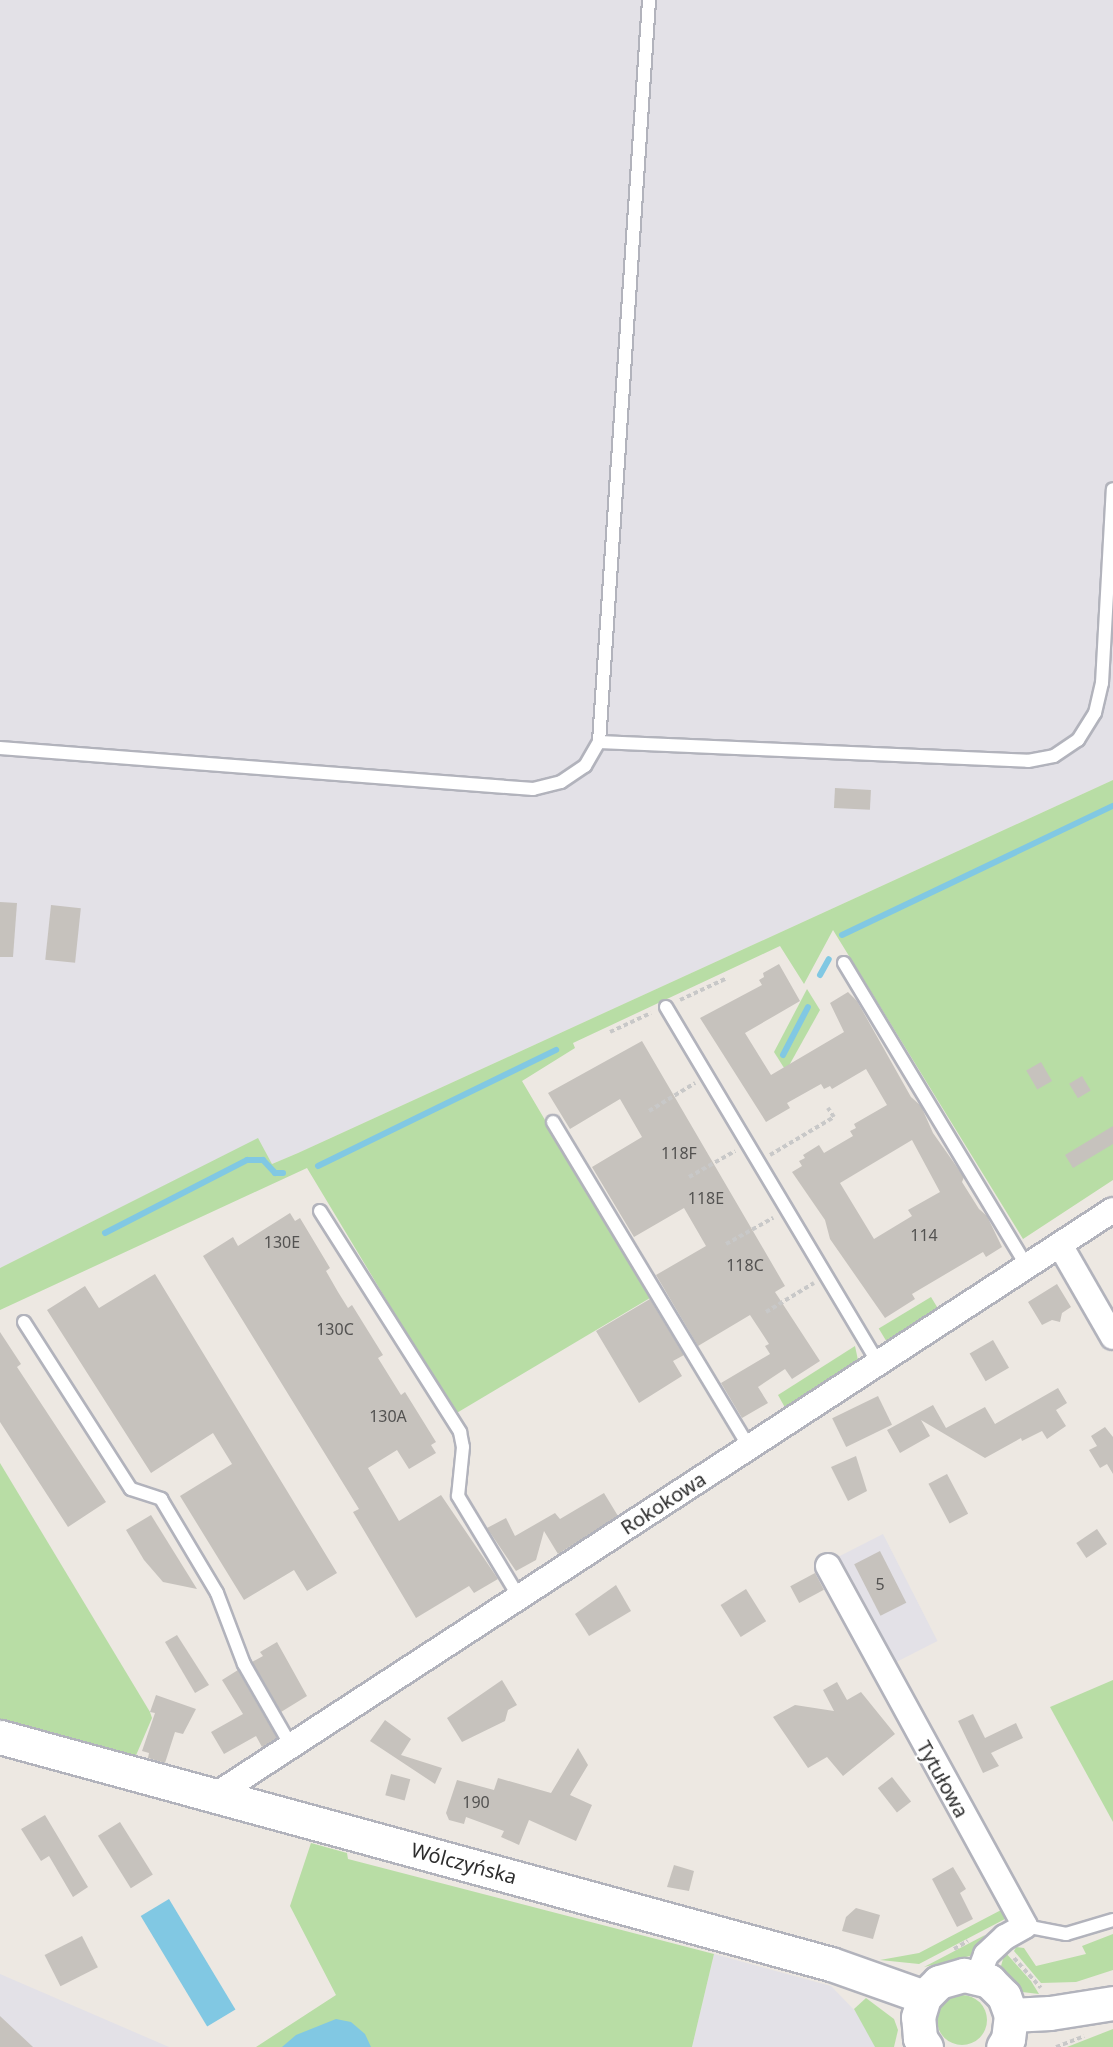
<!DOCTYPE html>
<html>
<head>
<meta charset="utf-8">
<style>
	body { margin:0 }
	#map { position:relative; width:1113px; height:2047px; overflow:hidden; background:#ede8e2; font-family:"Noto Sans",sans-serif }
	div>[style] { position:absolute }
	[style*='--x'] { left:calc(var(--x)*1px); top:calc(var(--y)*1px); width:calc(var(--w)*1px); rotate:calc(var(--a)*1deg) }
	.industrial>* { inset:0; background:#e3e1e7; transform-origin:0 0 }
	.green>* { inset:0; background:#b8dda5; transform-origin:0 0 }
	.round { border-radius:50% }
	.water>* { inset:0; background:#81c8e3; transform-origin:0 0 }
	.stream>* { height:6px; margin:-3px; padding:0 3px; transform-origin:3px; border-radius:3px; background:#81c8e3 }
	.building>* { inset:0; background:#c6c2bd; transform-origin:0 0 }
	.path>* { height:4px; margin-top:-2px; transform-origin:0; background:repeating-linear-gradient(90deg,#c8c8c8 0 4.5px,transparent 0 7.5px) }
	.roads { filter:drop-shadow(2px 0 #b2b3bc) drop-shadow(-2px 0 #b2b3bc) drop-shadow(0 2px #b2b3bc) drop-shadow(0 -2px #b2b3bc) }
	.lane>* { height:12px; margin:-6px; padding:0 6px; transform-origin:6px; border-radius:6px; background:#fff }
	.street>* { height:24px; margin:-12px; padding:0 12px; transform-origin:12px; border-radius:12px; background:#fff }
	.secondary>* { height:33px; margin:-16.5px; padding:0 16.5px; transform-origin:16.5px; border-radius:16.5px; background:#fff }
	span { translate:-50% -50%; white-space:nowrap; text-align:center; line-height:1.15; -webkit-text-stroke:4.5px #fff; paint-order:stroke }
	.number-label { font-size:16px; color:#535251 }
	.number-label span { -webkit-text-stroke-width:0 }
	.street-label { font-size:20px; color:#2d2d2d }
</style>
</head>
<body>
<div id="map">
	<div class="industrial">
		<i style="clip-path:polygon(0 0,1113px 0,1113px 780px,298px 1153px,272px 1164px,258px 1139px,0 1268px)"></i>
		<i style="left:883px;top:1534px;width:120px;height:55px;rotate:63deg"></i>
		<i style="clip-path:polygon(714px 1954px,831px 1986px,861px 2017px,875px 2047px,692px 2047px)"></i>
		<i style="clip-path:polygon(0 1974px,169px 2047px,0 2047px)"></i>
	</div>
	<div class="green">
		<i style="clip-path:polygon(1113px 780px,1113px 1180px,1023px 1239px,833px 930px,804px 984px,780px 946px,573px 1043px,575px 1048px,522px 1081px,650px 1298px,455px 1414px,307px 1168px,0 1310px,0 1268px,258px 1138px,272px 1164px,298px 1153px)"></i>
		<i style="clip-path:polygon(807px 989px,820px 1010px,786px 1071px,774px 1052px)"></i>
		<i style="left:931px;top:1297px;width:17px;height:61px;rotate:59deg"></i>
		<i style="clip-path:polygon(855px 1346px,859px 1365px,788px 1413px,778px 1395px)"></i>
		<i style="clip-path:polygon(0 1463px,150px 1712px,152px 1718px,134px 1760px,0 1724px)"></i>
		<i style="clip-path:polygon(1113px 1680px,1113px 1822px,1050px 1707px)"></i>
		<i style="clip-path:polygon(311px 1843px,347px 1853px,348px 1859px,714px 1954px,692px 2047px,256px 2047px,336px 1995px,290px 1906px)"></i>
		<i style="clip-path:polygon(1003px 1909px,1005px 1919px,919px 1964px,880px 1960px,919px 1953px)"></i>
		<i style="clip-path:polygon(1113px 1934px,1113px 1970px,1076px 1982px,1041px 1983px,1014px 1951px,1016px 1947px,1024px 1948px,1036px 1966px,1086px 1954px,1082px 1946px)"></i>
		<i style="clip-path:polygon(985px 1935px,970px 1956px,924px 1967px)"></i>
		<i style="clip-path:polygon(1005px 1952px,1031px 1981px,1039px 1994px,1022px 1992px,1004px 1975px,1001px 1966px)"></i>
		<i class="round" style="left:937px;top:1995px;width:50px;height:50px"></i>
		<i style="clip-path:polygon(866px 1998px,894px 2019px,898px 2030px,894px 2047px,875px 2047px,854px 2009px)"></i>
		<i style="clip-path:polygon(1113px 2029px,1113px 2047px,1067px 2047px)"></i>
	</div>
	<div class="water">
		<i style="left:169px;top:1899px;width:129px;height:33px;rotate:59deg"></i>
		<i style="clip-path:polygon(336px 2019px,351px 2022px,365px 2034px,371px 2047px,282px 2047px,296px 2035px)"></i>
	</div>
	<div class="stream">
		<i style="--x:842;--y:935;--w:300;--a:-25.5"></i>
		<i style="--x:820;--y:975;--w:18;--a:-61"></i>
		<i style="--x:783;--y:1055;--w:54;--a:-62.5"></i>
		<i style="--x:318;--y:1166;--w:265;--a:-26"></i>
		<i style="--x:105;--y:1233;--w:160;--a:-27.2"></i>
		<i style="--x:247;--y:1160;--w:16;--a:0"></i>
		<i style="--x:263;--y:1160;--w:18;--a:47"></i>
		<i style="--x:275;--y:1173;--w:8;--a:0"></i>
	</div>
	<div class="building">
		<i style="left:835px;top:788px;width:36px;height:20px;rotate:3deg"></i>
		<i style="clip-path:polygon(0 902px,17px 903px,13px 957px,0 957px)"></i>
		<i style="left:51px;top:905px;width:30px;height:55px;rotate:6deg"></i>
		<i style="clip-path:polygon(evenodd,779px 964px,800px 1001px,745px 1033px,771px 1075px,844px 1032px,830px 1003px,848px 992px,857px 1001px,911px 1097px,921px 1106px,933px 1133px,964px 1177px,962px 1182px,979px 1209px,987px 1216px,1002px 1247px,986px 1257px,983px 1252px,912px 1294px,915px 1299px,885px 1318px,830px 1239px,825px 1220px,792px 1172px,802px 1166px,799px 1161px,805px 1158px,803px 1155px,819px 1145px,824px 1153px,853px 1136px,850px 1131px,856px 1128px,854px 1124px,887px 1105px,866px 1069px,832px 1089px,830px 1086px,824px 1089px,821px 1084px,787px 1103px,790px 1108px,766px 1122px,700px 1018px,762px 985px,759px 980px,764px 977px,763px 973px,779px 964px,912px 1140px,940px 1192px,908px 1210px,912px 1216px,874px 1239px,840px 1183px,912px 1140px)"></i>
		<i style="clip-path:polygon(642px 1041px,785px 1286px,775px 1292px,820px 1361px,792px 1379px,785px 1369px,758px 1387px,768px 1403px,742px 1418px,721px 1383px,770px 1354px,765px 1346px,769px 1344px,750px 1315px,698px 1346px,656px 1275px,706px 1246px,684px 1208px,634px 1237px,592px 1167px,642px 1137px,620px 1099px,570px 1129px,548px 1093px)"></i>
		<i style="left:1041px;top:1062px;width:22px;height:17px;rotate:60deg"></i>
		<i style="left:1082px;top:1076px;width:17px;height:15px;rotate:59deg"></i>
		<i style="clip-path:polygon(1113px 1126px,1113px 1144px,1073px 1168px,1065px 1155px)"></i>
		<i style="clip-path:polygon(290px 1213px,295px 1221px,300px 1218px,330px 1268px,326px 1271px,338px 1292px,348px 1308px,352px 1305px,383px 1355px,378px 1358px,401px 1395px,405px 1392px,436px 1442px,431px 1445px,436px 1453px,409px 1469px,397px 1450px,368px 1468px,399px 1521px,441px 1495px,498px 1579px,474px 1593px,469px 1586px,416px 1618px,353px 1512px,359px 1509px,203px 1256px,233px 1237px,238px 1246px)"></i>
		<i style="clip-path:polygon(155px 1274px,337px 1573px,307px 1591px,294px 1570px,244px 1600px,180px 1496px,232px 1464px,213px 1433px,151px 1473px,47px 1310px,85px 1286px,99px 1308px)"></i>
		<i style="clip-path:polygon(1057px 1284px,1071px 1307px,1062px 1313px,1060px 1322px,1052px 1320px,1042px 1325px,1028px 1302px)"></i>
		<i style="clip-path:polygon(650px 1299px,684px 1355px,673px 1361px,682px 1376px,639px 1403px,596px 1331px)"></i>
		<i style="clip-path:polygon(0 1332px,21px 1364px,17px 1367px,106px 1502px,68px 1527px,0 1422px)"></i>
		<i style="left:993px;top:1340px;width:32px;height:27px;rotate:60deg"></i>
		<i style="clip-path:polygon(1058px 1388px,1067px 1403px,1056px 1410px,1066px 1426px,1047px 1439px,1042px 1431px,1022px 1441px,1021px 1438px,985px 1458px,921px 1420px,930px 1436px,900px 1453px,887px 1430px,933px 1405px,946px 1428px,985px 1407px,995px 1424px)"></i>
		<i style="left:878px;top:1396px;width:32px;height:51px;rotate:64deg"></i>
		<i style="clip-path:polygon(1105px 1427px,1113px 1437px,1113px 1474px,1107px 1464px,1100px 1468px,1089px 1450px,1097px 1446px,1091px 1436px)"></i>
		<i style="clip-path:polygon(856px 1456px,867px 1491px,848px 1501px,831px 1467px)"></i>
		<i style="left:947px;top:1474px;width:45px;height:21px;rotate:62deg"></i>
		<i style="clip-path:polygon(604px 1493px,618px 1516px,558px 1554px,544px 1531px,536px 1560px,516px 1571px,487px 1528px,506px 1518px,515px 1536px,555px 1513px,560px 1519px)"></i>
		<i style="clip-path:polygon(151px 1515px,197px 1589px,163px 1582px,144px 1560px,126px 1530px)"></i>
		<i style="left:1097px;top:1529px;width:18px;height:25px;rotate:56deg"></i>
		<i style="left:880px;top:1551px;width:58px;height:29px;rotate:63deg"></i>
		<i style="left:815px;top:1573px;width:19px;height:28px;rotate:62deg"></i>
		<i style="clip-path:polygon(616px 1585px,631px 1611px,589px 1636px,575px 1614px)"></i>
		<i style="left:746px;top:1589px;width:38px;height:30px;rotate:58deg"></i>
		<i style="clip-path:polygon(177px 1635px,209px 1685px,195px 1693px,165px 1642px)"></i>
		<i style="clip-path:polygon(277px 1642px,307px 1696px,281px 1712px,252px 1662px,263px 1656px,260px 1652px)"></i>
		<i style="clip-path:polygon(238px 1670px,277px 1738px,262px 1747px,256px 1736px,224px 1754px,211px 1732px,243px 1714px,222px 1680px)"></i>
		<i style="clip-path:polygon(502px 1680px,517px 1705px,508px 1710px,505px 1721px,462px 1742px,447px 1718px)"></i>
		<i style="clip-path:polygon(837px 1682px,847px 1700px,861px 1692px,895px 1734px,843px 1776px,827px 1757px,808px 1768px,773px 1717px,795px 1705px,834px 1711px,823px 1690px)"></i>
		<i style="clip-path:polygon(156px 1695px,196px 1709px,183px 1734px,175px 1732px,165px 1763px,148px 1758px,149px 1753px,142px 1751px,155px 1713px,150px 1712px)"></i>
		<i style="clip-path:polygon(973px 1714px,985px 1738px,1016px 1723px,1023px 1738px,991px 1753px,999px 1766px,983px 1773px,958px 1721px)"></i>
		<i style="clip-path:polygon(385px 1720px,411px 1739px,401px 1755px,442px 1768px,435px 1784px,370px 1741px)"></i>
		<i style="clip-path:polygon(578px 1748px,588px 1765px,570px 1795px,592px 1805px,576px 1841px,529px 1820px,519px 1845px,501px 1837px,504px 1831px,466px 1817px,464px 1824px,449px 1820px,446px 1813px,457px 1780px,494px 1790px,498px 1778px,551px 1793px)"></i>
		<i style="left:391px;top:1774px;width:20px;height:22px;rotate:15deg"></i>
		<i style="left:892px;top:1777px;width:31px;height:18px;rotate:52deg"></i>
		<i style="clip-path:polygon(45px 1815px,88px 1887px,73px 1897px,49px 1856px,41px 1861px,21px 1829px)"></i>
		<i style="left:120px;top:1822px;width:62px;height:26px;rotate:58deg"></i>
		<i style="clip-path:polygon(674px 1865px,694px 1871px,689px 1891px,667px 1887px)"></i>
		<i style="clip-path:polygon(953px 1867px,966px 1889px,960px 1893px,973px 1919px,957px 1927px,932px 1879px)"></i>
		<i style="clip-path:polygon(856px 1908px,880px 1915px,873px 1939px,842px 1931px,846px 1917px)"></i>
		<i style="left:82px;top:1936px;width:35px;height:42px;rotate:63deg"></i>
		<i style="clip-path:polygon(0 2016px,33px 2047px,0 2047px)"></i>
	</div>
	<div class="path">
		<i style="--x:680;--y:1000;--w:50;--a:-25"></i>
		<i style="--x:610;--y:1032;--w:45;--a:-24.9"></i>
		<i style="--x:649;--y:1111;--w:54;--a:-31.3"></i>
		<i style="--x:770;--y:1155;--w:74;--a:-30.7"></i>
		<i style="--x:834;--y:1117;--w:11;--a:-124"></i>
		<i style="--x:689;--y:1177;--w:53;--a:-29.5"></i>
		<i style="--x:726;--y:1244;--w:54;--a:-29"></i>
		<i style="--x:766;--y:1312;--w:56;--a:-31.1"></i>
		<i style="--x:954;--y:1949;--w:16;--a:-30"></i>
		<i style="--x:1014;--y:1958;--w:40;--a:48"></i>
		<i style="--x:1056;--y:2047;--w:30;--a:-21"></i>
	</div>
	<div class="roads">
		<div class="lane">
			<i style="--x:599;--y:742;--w:429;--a:2.5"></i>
			<i style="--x:1028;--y:761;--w:26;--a:-11"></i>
			<i style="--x:1054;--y:756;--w:29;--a:-34"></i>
			<i style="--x:1078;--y:740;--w:32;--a:-58"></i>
			<i style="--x:1095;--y:713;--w:31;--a:-77"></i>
			<i style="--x:1102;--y:683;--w:194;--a:-86.8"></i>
			<i style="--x:0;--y:748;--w:535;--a:4.4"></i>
			<i style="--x:533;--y:789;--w:29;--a:-14"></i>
			<i style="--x:561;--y:782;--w:29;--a:-34"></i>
			<i style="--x:585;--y:766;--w:28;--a:-60"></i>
			<i style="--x:599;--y:742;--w:744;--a:-86.14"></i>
			<i style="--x:844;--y:963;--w:354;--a:58.9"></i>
			<i style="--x:666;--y:1007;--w:414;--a:59.2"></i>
			<i style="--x:553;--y:1122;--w:380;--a:58.9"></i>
			<i style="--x:320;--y:1211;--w:262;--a:57.6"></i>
			<i style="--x:460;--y:1432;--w:15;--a:79"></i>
			<i style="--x:463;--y:1447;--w:49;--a:95.8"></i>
			<i style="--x:458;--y:1496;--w:118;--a:58.9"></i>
			<i style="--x:24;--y:1322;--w:198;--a:57.4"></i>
			<i style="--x:131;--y:1489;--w:32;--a:18"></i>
			<i style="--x:161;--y:1499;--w:109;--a:59.2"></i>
			<i style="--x:217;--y:1593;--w:76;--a:69.2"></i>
			<i style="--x:244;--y:1664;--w:92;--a:60.1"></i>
			<i style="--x:1025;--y:1926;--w:42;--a:11"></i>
			<i style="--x:1066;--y:1934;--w:49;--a:-16.6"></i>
		</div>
		<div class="street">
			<i style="--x:1060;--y:1245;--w:106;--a:60.1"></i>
			<i style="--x:828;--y:1566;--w:410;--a:61.3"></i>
			<i style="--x:1025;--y:1926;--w:23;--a:151"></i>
			<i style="--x:1005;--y:1937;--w:26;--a:137"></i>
			<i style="--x:986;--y:1955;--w:25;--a:111"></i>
			<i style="--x:214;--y:1796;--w:1073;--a:-33.1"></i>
		</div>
		<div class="secondary">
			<i style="--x:0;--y:1737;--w:861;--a:15.28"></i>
			<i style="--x:831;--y:1964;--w:99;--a:19.5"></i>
			<i style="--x:1011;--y:2015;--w:39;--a:-3"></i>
			<i style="--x:1050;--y:2013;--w:64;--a:-9"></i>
			<i style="--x:926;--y:2047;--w:11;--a:-124"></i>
			<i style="--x:920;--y:2038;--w:21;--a:-95"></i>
			<i style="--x:918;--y:2017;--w:21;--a:-73"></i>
			<i style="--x:924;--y:1997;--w:21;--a:-45"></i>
			<i style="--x:939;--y:1982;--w:26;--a:-16"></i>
			<i style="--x:964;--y:1975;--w:26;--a:13"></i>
			<i style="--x:989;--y:1981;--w:21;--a:45"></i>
			<i style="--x:1004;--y:1996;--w:20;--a:70"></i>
			<i style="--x:1011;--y:2015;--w:24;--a:97"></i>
			<i style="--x:1008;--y:2039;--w:9;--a:122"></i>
		</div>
	</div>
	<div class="number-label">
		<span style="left:679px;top:1153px">118F</span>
		<span style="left:706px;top:1198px">118E</span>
		<span style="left:924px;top:1235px">114</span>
		<span style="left:282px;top:1242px">130E</span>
		<span style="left:745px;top:1265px">118C</span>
		<span style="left:335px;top:1329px">130C</span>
		<span style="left:388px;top:1416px">130A</span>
		<span style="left:880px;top:1584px">5</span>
		<span style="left:476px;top:1802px">190</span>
	</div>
	<div class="street-label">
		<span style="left:663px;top:1503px;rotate:-33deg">Rokokowa</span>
		<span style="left:943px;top:1779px;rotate:61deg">Tytułowa</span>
		<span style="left:464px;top:1863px;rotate:15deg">Wólczyńska</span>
	</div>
</div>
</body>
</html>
